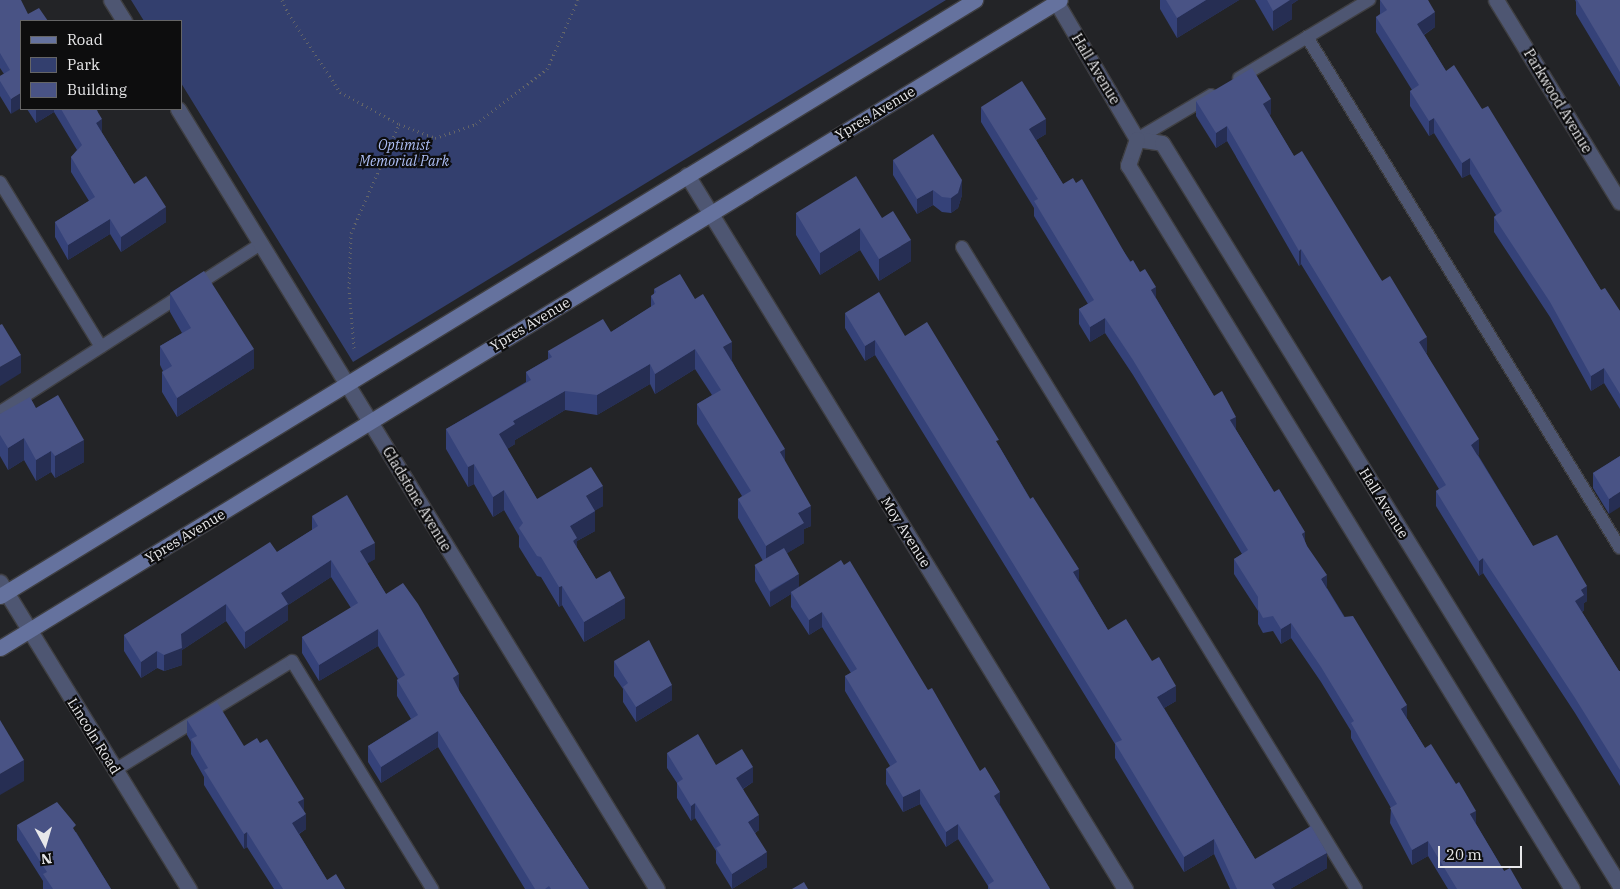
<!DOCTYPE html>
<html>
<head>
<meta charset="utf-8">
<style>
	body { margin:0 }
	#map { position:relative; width:1620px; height:889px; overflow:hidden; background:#232427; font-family:"IBM Plex Serif",serif }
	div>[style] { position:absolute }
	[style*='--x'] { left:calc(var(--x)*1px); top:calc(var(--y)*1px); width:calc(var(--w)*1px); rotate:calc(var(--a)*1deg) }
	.green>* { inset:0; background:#333f6e }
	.path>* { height:3px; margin-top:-1.5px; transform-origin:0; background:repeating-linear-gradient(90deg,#646568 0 1px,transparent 0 5px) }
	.roads { filter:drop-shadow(1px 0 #3f3f42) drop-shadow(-1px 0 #3f3f42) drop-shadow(0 1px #3f3f42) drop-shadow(0 -1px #3f3f42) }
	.lane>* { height:12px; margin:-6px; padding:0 6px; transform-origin:6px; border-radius:6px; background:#4e5672 }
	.street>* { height:15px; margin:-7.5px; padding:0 7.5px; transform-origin:7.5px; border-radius:7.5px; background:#4e5672 }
	.secondary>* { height:15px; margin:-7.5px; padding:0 7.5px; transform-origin:7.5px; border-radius:7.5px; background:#65729e }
	.wall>* { inset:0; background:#354279 }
	.shaded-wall>* { inset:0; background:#262e53 }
	.building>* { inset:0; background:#495385; transform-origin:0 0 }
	span { translate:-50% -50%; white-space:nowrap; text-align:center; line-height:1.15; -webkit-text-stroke:4.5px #0d0d0e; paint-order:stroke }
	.street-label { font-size:14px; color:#e8e8ea }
	.park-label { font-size:14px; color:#adbef4; font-style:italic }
	.legend { position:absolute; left:20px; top:20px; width:162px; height:90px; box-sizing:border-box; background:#0d0d0e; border:1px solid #656566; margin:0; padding:6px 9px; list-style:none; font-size:15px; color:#e8e8ea }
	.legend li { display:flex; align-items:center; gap:10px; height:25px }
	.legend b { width:25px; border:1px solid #656566 }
	.north { position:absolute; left:20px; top:819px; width:50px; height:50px; -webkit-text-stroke:4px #0d0d0e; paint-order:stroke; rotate:174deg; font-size:14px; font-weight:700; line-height:20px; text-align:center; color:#e8e8ea }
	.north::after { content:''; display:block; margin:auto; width:18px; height:22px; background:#e8e8ea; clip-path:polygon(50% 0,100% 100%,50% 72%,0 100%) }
	.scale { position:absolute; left:1438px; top:846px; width:84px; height:22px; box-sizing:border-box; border:2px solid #e8e8ea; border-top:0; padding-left:6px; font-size:15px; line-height:18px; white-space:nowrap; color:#e8e8ea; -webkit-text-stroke:4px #0d0d0e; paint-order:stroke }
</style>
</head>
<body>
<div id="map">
	<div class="green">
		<i style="clip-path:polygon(131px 0,946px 0,353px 362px,181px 83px,181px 21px,144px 21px)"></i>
	</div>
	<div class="path">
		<i style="--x:282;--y:0;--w:14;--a:65"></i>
		<i style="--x:288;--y:13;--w:95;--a:56.6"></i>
		<i style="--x:340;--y:92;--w:67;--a:28.5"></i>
		<i style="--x:399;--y:124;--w:39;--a:21"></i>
		<i style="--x:435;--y:138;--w:43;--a:-18.9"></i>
		<i style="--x:476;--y:124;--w:90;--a:-37.8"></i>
		<i style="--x:547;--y:69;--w:76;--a:-65.8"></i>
		<i style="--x:354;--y:348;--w:60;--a:-94.8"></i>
		<i style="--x:349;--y:288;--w:55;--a:-87.9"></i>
		<i style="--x:351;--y:233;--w:119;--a:-66.2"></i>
	</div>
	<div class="roads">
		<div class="lane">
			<i style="--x:1307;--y:37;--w:599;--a:58.51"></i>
			<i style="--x:1239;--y:78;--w:152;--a:-31"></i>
			<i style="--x:1137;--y:139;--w:86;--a:-30.7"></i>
			<i style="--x:0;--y:182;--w:193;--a:58.5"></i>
			<i style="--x:962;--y:247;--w:753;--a:58.46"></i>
			<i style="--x:0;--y:412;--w:310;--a:-32.8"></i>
			<i style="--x:115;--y:770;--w:208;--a:-31.6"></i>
			<i style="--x:292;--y:661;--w:268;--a:58.4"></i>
		</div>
		<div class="street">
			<i style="--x:111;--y:0;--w:25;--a:58"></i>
			<i style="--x:1055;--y:0;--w:161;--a:59.5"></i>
			<i style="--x:1137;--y:139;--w:25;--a:9"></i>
			<i style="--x:1162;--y:143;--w:873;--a:58.35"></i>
			<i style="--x:1496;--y:0;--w:237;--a:58.5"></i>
			<i style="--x:178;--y:109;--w:915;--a:58.45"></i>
			<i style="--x:1137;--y:139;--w:28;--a:109"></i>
			<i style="--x:1128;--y:165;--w:849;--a:58.48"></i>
			<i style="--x:687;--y:175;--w:838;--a:58.47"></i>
			<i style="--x:0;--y:582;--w:361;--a:58.4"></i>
		</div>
		<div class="secondary">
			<i style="--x:0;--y:596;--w:1143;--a:-31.44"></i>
			<i style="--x:0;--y:648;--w:1242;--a:-31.44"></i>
		</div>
	</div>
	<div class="wall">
		<i style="clip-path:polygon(0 0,21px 0,11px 114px,0 96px,0 76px,4px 74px,0 68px)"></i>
		<i style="clip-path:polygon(1160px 0,1239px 0,1177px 38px,1160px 9px)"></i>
		<i style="clip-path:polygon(1255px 0,1298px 0,1292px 4px,1292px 19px,1273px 31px)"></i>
		<i style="clip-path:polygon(1380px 0,1428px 0,1435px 27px,1424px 35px,1446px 71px,1482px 109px,1601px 290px,1620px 311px,1620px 409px,1604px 383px,1591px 391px,1550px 317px,1494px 232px,1494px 217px,1496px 215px,1470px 174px,1462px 178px,1434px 133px,1429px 136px,1410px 106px,1410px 91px,1412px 90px,1376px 32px,1376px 17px,1380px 14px)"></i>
		<i style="clip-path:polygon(1575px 0,1620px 0,1620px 87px,1576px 14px,1576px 2px)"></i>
		<i style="clip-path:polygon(1196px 101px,1271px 114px,1269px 115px,1294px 156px,1382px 281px,1427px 352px,1426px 353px,1479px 454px,1478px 455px,1533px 546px,1587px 601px,1584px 603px,1584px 610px,1582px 612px,1619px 671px,1620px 671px,1620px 786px,1575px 713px,1483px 573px,1479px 576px,1436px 506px,1436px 491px,1439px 489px,1301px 264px,1299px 266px,1227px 141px,1216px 148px,1196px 116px)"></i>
		<i style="clip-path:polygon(981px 107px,1046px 134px,1036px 140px,1063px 184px,1076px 183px,1156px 298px,1214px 396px,1236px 430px,1305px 542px,1327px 588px,1425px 748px,1476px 824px,1504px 871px,1522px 889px,1448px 889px,1428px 856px,1412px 865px,1390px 823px,1391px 808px,1351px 738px,1351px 731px,1321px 682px,1291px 638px,1281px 644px,1273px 631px,1263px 633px,1258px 624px,1258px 611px,1234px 574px,1234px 559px,1242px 554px,1133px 375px,1105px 333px,1090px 342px,1079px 324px,1079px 309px,1088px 304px,1034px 216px,1034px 208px,981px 122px)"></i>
		<i style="clip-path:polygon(27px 109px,97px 109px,102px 133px,134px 184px,166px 222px,121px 252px,110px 234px,68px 260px,55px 237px,55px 222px,89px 201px,71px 172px,71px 157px,77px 150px,54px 112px,36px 123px)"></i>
		<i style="clip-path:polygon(893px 160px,962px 195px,958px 208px,951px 213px,942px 212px,933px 205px,917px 214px,893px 175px)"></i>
		<i style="clip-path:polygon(796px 213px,882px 218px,911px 261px,879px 281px,860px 250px,820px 275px,796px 235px)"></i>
		<i style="clip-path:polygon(654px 289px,732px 361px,785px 462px,811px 526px,804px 529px,804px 543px,787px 553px,799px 587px,928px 690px,1000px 805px,1050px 889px,988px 889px,988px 886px,958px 839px,946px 847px,920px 804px,903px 812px,886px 784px,886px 769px,890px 766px,845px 691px,845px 676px,851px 673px,822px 627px,809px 635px,791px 607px,791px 594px,770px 607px,755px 581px,755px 566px,763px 561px,738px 518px,738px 499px,742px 496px,697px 424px,697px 404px,712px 395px,695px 369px,655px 394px,650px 384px,597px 415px,565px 410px,515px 440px,515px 444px,507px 449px,537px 499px,603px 506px,595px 510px,595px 531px,577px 541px,577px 548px,596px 579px,625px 618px,584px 642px,562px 605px,559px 607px,541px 577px,537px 576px,519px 547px,519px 536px,504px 510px,493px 517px,474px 484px,468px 487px,446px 449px,446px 429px,526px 382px,526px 372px,548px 359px,548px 351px,611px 332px,651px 307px,651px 296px,654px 294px)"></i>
		<i style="clip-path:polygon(170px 293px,254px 368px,177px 417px,162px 392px,162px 372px,163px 371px,160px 365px,160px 346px,182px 333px,170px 312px)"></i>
		<i style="clip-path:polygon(845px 313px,905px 336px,999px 446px,1108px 630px,1176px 701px,1164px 708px,1255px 859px,1327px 868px,1290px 889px,1230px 889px,1214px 854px,1184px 872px,1115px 758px,1115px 744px,875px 355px,865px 361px,845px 328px)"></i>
		<i style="clip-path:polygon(36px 408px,84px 462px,55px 478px,51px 472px,36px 481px,24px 460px,8px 470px,0 456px,0 414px)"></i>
		<i style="clip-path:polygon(1620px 456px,1609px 514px,1593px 488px,1593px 473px)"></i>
		<i style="clip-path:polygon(312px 516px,375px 559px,367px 563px,386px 594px,459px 690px,459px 691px,589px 889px,525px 889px,438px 747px,381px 783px,368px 762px,368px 746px,411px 719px,397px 696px,397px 680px,398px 679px,378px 646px,319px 681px,302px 653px,302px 637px,351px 608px,331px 577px,288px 605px,288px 620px,245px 649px,226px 621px,182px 650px,182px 665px,164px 671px,157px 668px,141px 678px,124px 651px,124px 635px,277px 552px,312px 530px)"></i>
		<i style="clip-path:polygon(614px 661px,672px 700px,636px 722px,623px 702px,623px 689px,614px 676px)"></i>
		<i style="clip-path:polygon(187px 720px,244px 746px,304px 812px,306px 829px,299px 834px,327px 880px,345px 889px,274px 889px,247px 847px,244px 849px,204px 785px,204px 777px,191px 754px,191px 742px,187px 735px)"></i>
		<i style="clip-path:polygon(667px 753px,716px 765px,753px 782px,743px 789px,759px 830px,755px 833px,767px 867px,732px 889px,716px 863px,716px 851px,695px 818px,691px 821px,677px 798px,677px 783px,667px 768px)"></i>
		<i style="clip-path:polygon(17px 825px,76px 832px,111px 889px,43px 889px,43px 881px,17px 840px)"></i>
	</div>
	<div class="shaded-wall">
		<i style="clip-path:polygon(1206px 0,1239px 0,1177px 38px,1177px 18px)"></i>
		<i style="clip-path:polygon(1285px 0,1298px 0,1292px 4px,1292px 19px,1273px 31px,1273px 11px)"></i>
		<i style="clip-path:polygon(1435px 12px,1435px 27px,1417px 39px,1417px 24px)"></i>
		<i style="clip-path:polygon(21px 93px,21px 108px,11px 114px,11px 99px)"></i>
		<i style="clip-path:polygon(1271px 99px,1271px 114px,1263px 119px,1263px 104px)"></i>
		<i style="clip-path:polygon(36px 109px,54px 109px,54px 112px,36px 123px)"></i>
		<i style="clip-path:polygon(1434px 118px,1434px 133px,1429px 136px,1429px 121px)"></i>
		<i style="clip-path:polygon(102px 119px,102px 134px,96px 123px)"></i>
		<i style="clip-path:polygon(1046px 119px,1046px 134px,1029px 144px,1029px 129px)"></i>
		<i style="clip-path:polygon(1227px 126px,1227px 141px,1216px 148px,1216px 133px)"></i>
		<i style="clip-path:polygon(1470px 158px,1470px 174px,1462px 178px,1462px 163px)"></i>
		<i style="clip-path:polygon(962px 180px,962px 195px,958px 208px,951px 213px,951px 198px)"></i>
		<i style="clip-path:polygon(933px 190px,933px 205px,917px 214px,917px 199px)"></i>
		<i style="clip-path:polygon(166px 207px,166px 222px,121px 252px,121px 237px)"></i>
		<i style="clip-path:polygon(110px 219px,110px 234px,68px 260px,68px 245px)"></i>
		<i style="clip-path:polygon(860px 228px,860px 250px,820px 275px,820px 253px)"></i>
		<i style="clip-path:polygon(911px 240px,911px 261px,879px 281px,879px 259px)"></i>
		<i style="clip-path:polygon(1301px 249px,1301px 264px,1299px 266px,1299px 251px)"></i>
		<i style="clip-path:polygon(1156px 287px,1156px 302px,1151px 290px)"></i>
		<i style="clip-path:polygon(1105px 318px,1105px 333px,1090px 342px,1090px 327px)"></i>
		<i style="clip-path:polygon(1427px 337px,1427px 352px,1419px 357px,1419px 342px)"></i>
		<i style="clip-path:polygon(875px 340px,875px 355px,865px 361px,865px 346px)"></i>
		<i style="clip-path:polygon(732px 342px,732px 361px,723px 367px,723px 347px)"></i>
		<i style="clip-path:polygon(254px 349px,254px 368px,177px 417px,177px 398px)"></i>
		<i style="clip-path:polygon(695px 349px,695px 369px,655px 394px,655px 374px)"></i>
		<i style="clip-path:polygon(21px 355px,21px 373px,0 386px,0 367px)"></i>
		<i style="clip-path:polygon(650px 364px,650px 384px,597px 415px,597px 395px)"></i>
		<i style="clip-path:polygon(1604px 368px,1604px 383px,1591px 391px,1591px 376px)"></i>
		<i style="clip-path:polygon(565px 391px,565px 410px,515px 440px,515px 444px,499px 454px,499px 434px,513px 421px)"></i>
		<i style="clip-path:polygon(1236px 417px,1236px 432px,1230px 420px)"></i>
		<i style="clip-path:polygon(24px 438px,24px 460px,8px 470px,8px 448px)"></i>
		<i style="clip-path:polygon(1479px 439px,1479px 454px,1471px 460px,1471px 445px)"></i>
		<i style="clip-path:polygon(84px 440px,84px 462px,55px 478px,55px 456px)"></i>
		<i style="clip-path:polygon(785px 449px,785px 469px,780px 452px)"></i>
		<i style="clip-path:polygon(51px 451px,51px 472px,36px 481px,36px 460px)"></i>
		<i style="clip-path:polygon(474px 464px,474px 484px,468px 487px,468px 467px)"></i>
		<i style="clip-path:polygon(603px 486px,603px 506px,586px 516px,586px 496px)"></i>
		<i style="clip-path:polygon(504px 490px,504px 510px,493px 517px,493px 497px)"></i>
		<i style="clip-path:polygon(1620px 492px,1620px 507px,1609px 514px,1609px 499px)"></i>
		<i style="clip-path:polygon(811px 506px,811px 526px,804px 529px,804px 543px,766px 566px,766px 546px,798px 513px)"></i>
		<i style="clip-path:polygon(595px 511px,595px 531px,577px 541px,577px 558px,570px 526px)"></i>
		<i style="clip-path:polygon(1305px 532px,1305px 547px,1302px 534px)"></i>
		<i style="clip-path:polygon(375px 543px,375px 559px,360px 568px,360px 551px)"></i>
		<i style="clip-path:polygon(1483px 558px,1483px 573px,1479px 576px,1479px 561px)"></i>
		<i style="clip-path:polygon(331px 560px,331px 577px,288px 605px,288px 620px,245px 649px,245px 632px,281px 593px)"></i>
		<i style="clip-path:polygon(1079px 569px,1079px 584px,1073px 572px)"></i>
		<i style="clip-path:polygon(799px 574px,799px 589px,791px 592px,791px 594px,770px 607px,770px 592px)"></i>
		<i style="clip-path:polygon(1327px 575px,1327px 590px,1321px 579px)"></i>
		<i style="clip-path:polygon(562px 586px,562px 605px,559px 607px,559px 587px)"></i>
		<i style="clip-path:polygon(1587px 586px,1587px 601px,1584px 603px,1584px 610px,1575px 616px,1575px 601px,1581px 590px)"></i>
		<i style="clip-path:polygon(625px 598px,625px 618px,584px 642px,584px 622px)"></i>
		<i style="clip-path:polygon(226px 604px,226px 621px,182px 650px,182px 665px,164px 671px,164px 655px,181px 634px)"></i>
		<i style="clip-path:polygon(822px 612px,822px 627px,809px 635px,809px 620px)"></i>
		<i style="clip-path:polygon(1291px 623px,1291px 638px,1281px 644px,1281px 629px)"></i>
		<i style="clip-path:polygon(378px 629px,378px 646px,319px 681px,319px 665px)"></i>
		<i style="clip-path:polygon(157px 651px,157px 668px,141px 678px,141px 662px)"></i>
		<i style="clip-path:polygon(459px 674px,459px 690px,453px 695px,453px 678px)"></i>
		<i style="clip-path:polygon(672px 685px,672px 700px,636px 722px,636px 707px)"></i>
		<i style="clip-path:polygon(1176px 686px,1176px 701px,1157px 712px,1157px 697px)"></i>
		<i style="clip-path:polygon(1407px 705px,1407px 720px,1401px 709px)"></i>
		<i style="clip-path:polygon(438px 731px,438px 747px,381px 783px,381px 767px)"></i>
		<i style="clip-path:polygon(24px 760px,24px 781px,0 795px,0 774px)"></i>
		<i style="clip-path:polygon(753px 767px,753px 782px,736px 793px,736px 778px)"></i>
		<i style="clip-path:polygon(920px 789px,920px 804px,903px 812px,903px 797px)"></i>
		<i style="clip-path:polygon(1000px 792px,1000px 807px,994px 796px)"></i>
		<i style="clip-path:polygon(304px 799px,304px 814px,298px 802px)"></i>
		<i style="clip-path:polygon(695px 803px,695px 818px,691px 821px,691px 806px)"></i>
		<i style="clip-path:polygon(1476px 811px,1476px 826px,1470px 814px)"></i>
		<i style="clip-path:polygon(306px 814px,306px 829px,292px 838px,292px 823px)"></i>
		<i style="clip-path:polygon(759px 815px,759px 830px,748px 837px,748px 822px)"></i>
		<i style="clip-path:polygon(958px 824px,958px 839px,946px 847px,946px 832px)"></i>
		<i style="clip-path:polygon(247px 832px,247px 847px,244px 849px,244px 834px)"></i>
		<i style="clip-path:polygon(1214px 839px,1214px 854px,1184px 872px,1184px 857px)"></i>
		<i style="clip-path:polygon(1428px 841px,1428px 856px,1412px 865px,1412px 850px)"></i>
		<i style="clip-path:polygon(767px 852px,767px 867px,732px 889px,732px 874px)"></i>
		<i style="clip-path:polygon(1327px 853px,1327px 868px,1290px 889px,1272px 889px,1272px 884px)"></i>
	</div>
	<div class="building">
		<i style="clip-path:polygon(0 0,21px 0,28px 14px,39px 8px,48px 21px,21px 21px,21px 93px,11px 99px,0 81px,0 76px,10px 70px,0 53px)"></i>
		<i style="clip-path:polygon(1166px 0,1206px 0,1177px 18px)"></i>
		<i style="clip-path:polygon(1267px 0,1290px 0,1273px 11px)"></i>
		<i style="clip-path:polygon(1380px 0,1428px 0,1435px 12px,1417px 24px,1446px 71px,1454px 65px,1482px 109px,1488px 106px,1601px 290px,1605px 288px,1620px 311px,1620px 394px,1604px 368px,1591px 376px,1550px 302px,1494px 217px,1502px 211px,1470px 158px,1462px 163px,1434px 118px,1429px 121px,1410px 91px,1419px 85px,1376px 17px,1387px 10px)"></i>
		<i style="clip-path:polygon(1577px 0,1620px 0,1620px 72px)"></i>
		<i style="clip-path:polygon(1252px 68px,1271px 99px,1263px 104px,1294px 156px,1302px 151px,1382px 281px,1390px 276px,1427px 337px,1419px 342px,1479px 439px,1471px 445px,1533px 546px,1557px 535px,1587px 586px,1581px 590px,1584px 595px,1575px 601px,1619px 671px,1620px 671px,1620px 770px,1575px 698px,1483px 558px,1479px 561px,1436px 491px,1446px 485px,1301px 249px,1299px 251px,1227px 126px,1216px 133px,1196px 101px)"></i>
		<i style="clip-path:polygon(1022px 81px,1046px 119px,1029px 129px,1063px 184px,1073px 178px,1076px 183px,1082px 179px,1130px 262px,1133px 260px,1140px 272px,1145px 269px,1156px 287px,1151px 290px,1214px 396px,1222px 391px,1236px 417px,1230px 420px,1274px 492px,1279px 489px,1305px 532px,1302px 534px,1307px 546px,1327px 575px,1321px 579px,1344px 617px,1353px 616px,1407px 705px,1401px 709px,1425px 748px,1431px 744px,1456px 784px,1459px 782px,1476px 811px,1470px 814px,1504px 871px,1510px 868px,1522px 889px,1457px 889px,1428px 841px,1412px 850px,1390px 808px,1397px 804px,1351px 723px,1354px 721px,1321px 667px,1291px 623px,1281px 629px,1273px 616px,1263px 618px,1258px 609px,1258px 597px,1234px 559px,1248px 550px,1133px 360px,1105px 318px,1090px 327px,1079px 309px,1094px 300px,1034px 201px,1038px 199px,981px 107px)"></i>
		<i style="clip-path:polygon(61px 109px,96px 109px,102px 119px,96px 123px,134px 184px,146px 176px,166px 207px,121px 237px,110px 219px,68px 245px,55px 222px,95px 197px,71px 157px,82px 145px)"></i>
		<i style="clip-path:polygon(933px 134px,962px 180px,958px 193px,951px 198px,942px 197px,933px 190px,917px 199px,893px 160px)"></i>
		<i style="clip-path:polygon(856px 176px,882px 218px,893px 211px,911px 240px,879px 259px,860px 228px,820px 253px,796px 213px)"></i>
		<i style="clip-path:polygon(204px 271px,254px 349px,177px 398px,162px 372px,172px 366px,160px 346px,191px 328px,170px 293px)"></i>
		<i style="clip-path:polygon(680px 274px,695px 299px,703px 294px,732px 342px,723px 347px,785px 449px,780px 452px,811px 506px,798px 513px,804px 523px,766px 546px,738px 499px,751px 491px,697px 404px,721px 390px,695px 349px,655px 374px,650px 364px,597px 395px,565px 391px,513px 421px,515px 424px,499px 434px,537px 499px,591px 467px,603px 486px,586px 496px,595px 511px,570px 526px,577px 538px,573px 541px,596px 579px,610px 571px,625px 598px,584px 622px,562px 586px,559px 587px,541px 557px,537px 556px,519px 528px,523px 523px,504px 490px,493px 497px,474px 464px,468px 467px,446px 429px,531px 380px,526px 372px,552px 357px,548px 351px,603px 319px,611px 332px,655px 304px,651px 296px,656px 292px,654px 289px)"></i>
		<i style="clip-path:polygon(879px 292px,905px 336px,927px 322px,999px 440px,996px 441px,1030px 499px,1033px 497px,1079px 569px,1073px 572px,1108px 630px,1126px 619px,1152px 661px,1159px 657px,1176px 686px,1157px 697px,1255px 859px,1311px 826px,1327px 853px,1272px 884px,1275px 889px,1237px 889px,1214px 839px,1184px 857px,1115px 743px,1122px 740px,875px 340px,865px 346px,845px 313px)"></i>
		<i style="clip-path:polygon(2px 324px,21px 355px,0 367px,0 325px)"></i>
		<i style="clip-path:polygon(58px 395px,84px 440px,55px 456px,51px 451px,36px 460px,24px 438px,8px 448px,0 435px,0 414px,30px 397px,36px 408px)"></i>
		<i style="clip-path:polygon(1620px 456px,1620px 492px,1609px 499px,1593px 473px)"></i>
		<i style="clip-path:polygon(347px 495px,375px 543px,360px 551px,386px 594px,403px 583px,418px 604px,459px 674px,453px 678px,460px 692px,589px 889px,551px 889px,549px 886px,545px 889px,535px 889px,438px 731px,381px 767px,368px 746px,418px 715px,397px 680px,405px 675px,378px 629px,319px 665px,302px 637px,358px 603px,331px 560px,281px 593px,288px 604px,245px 632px,226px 604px,181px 634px,182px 648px,164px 655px,157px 651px,141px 662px,124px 635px,270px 542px,277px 552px,318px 526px,312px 516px)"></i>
		<i style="left:784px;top:548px;width:30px;height:34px;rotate:60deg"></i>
		<i style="clip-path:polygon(841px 560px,844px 565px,850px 561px,928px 690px,932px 688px,980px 771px,985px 767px,1000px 792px,994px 796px,1050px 889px,990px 889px,988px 885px,994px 881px,958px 824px,946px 832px,920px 789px,903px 797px,886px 769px,897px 762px,845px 676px,857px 669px,822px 612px,809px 620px,791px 592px)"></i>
		<i style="clip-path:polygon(649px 640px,672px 685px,636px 707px,623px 687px,628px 683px,614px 661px)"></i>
		<i style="clip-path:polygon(217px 702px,244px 746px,257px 738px,260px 743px,267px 739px,304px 799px,298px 802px,306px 814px,292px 823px,327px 880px,336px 874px,345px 889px,283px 889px,247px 832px,244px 834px,204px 770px,208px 768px,191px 739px,197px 736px,187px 720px)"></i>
		<i style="clip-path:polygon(0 720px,24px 760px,0 774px)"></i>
		<i style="clip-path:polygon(698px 734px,716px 765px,742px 749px,753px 767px,736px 778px,759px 815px,748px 822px,767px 852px,732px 874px,716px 848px,721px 845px,695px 803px,691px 806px,677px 783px,683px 779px,667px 753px)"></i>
		<i style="clip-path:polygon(57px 802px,76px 825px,73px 828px,111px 889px,53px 889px,43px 874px,47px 872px,17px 825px)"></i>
		<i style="clip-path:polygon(804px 882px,808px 889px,792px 889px)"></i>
	</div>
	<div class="street-label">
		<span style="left:1096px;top:69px;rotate:59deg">Hall Avenue</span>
		<span style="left:1558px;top:101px;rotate:59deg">Parkwood Avenue</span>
		<span style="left:875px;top:113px;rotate:-31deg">Ypres Avenue</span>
		<span style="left:530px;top:324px;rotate:-31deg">Ypres Avenue</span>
		<span style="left:417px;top:499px;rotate:59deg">Gladstone Avenue</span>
		<span style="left:1384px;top:503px;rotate:58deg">Hall Avenue</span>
		<span style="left:906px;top:532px;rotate:58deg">Moy Avenue</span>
		<span style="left:185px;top:536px;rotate:-31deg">Ypres Avenue</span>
		<span style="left:94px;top:736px;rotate:58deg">Lincoln Road</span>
	</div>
	<div class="park-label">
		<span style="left:404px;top:153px">Optimist<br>Memorial Park</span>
	</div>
	<ul class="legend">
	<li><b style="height:6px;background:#65729e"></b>Road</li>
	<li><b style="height:14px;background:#333f6e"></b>Park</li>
	<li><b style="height:14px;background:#495385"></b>Building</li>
	</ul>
	<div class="north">N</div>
	<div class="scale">20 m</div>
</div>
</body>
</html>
